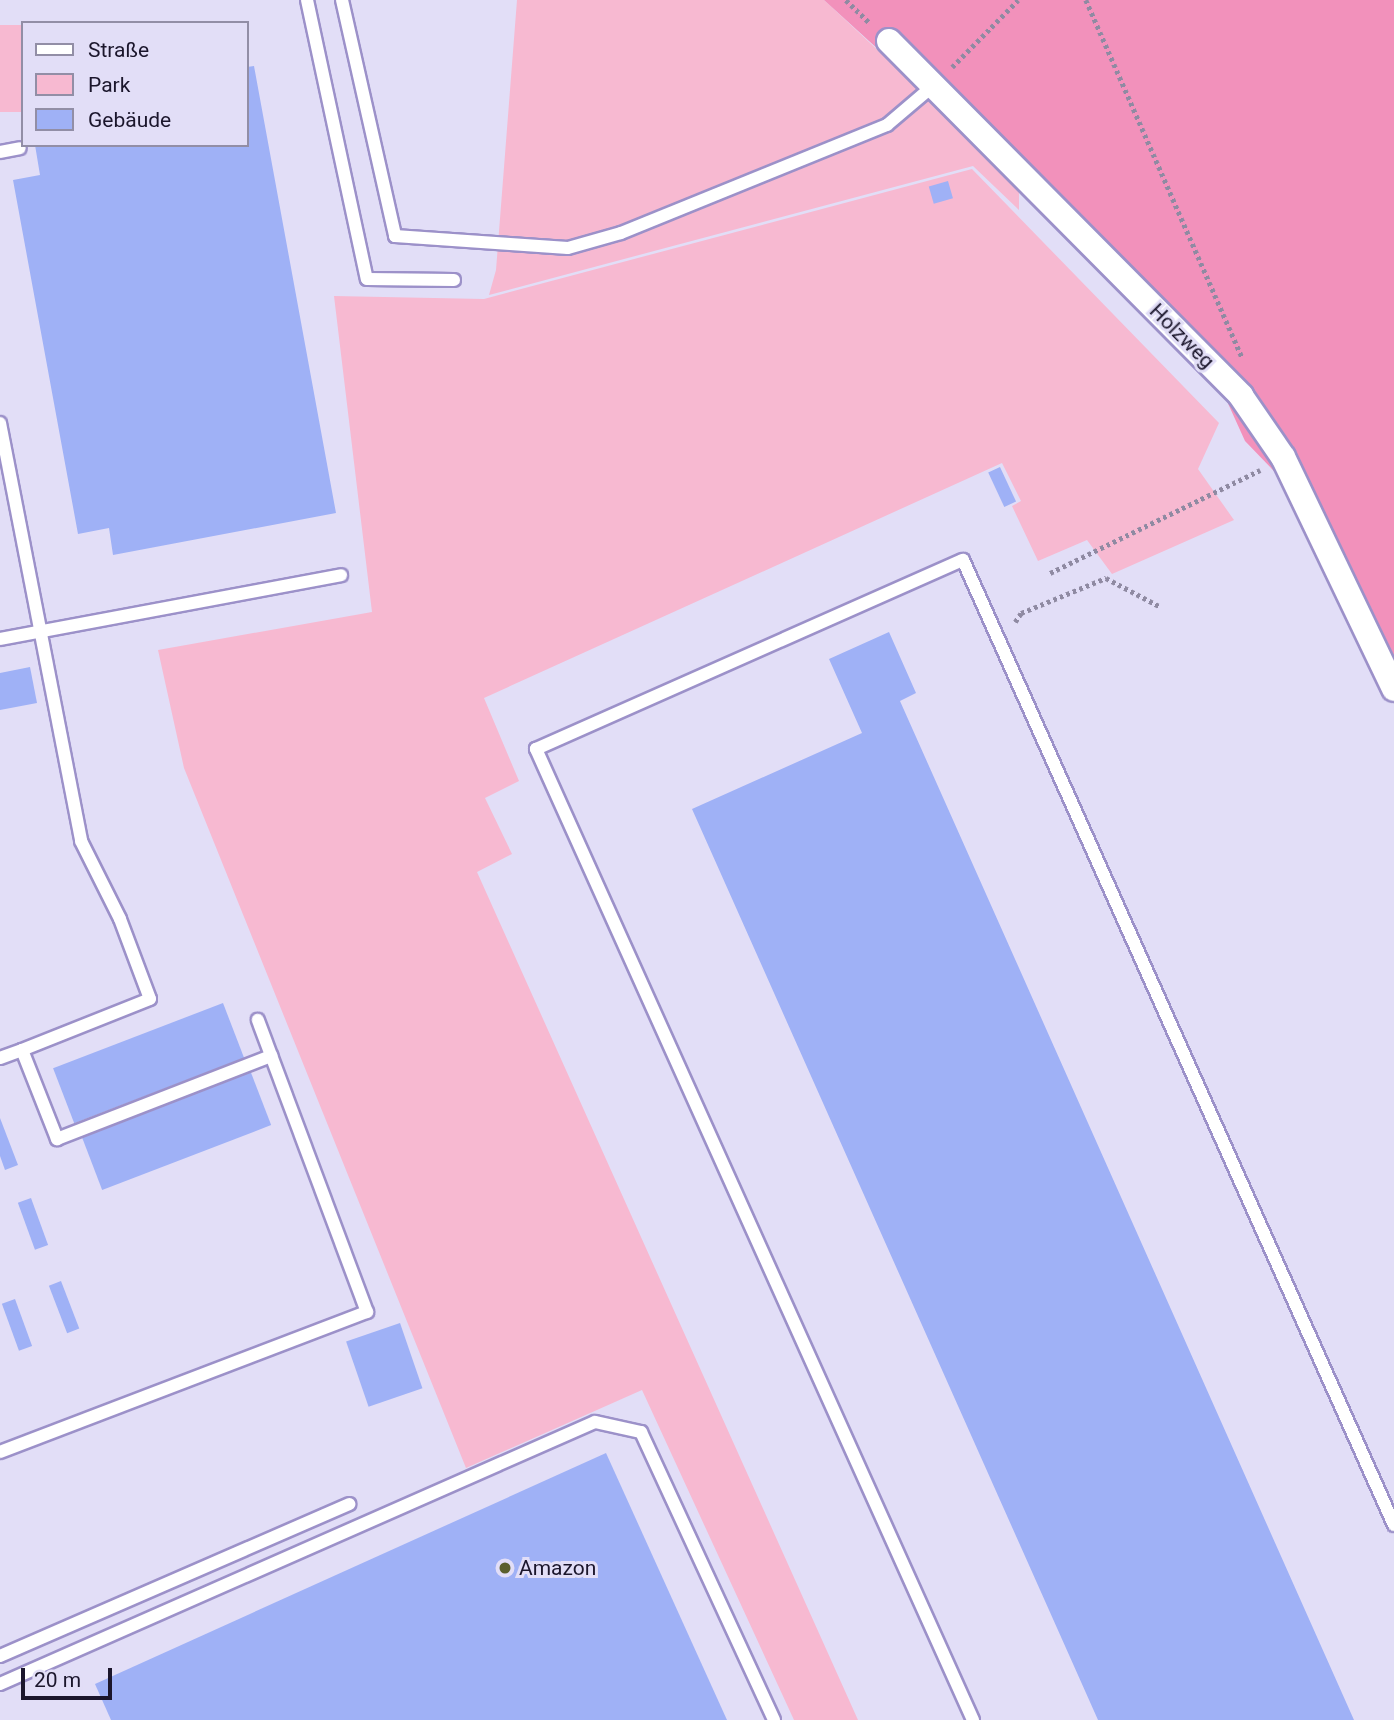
<!DOCTYPE html>
<html>
<head>
<meta charset="utf-8">
<style>
	body { margin:0 }
	#map { position:relative; width:1394px; height:1720px; overflow:hidden; background:#e2def7; font-family:Roboto,sans-serif }
	div>[style] { position:absolute }
	[style*='--x'] { left:calc(var(--x)*1px); top:calc(var(--y)*1px); width:calc(var(--w)*1px); rotate:calc(var(--a)*1deg) }
	.green>* { inset:0; background:#f7b9d1; transform-origin:0 0 }
	.forest>* { inset:0; background:#f291bb }
	.building>* { inset:0; background:#9fb1f6; transform-origin:0 0 }
	.path>* { height:4.5px; margin-top:-2.25px; transform-origin:0; background:repeating-linear-gradient(90deg,#8f8aa2 0 3.5px,transparent 0 7px) }
	.roads { filter:drop-shadow(2px 0 #9c91c9) drop-shadow(-2px 0 #9c91c9) drop-shadow(0 2px #9c91c9) drop-shadow(0 -2px #9c91c9) }
	.service>* { height:12px; margin:-6px; padding:0 6px; transform-origin:6px; border-radius:6px; background:#fff }
	.minor>* { height:24px; margin:-12px; padding:0 12px; transform-origin:12px; border-radius:12px; background:#fff }
	.dots>* { width:19px; height:19px; translate:-50% -50%; box-sizing:border-box; border:4px solid #e2def7; border-radius:50% }
	span { translate:-50% -50%; white-space:nowrap; text-align:center; line-height:1.15; -webkit-text-stroke:6px #e2def7; paint-order:stroke }
	.street-label { font-size:21px; color:#1b162c }
	.poi-label { font-size:21px; color:#1b162c }
	.left { translate:0 -50%; text-align:left }
	.legend { position:absolute; left:21px; top:21px; width:228px; height:126px; box-sizing:border-box; background:#e2def7; border:2px solid #928ea6; margin:0; padding:9px 12px; list-style:none; font-size:21px; color:#1b162c }
	.legend li { display:flex; align-items:center; gap:14px; height:35px }
	.legend b { width:35px; border:2px solid #928ea6 }
	.scale { position:absolute; left:21px; top:1668px; width:91px; height:32px; box-sizing:border-box; border:4px solid #1b162c; border-top:0; padding-left:9px; font-size:21px; line-height:24px; white-space:nowrap; color:#1b162c; -webkit-text-stroke:5px #e2def7; paint-order:stroke }
</style>
</head>
<body>
<div id="map">
	<div class="green">
		<i style="clip-path:polygon(517px 0,824px 0,1019px 182px,1019px 210px,973px 166px,489px 295px,496px 270px)"></i>
		<i style="left:23px;top:25px;width:87px;height:24px;rotate:90deg"></i>
		<i style="clip-path:polygon(972px 169px,1219px 423px,1198px 469px,1234px 520px,1112px 574px,1087px 540px,1038px 561px,1012px 506px,1021px 501px,1002px 463px,484px 698px,519px 781px,485px 798px,512px 854px,477px 872px,858px 1720px,794px 1720px,642px 1390px,466px 1468px,184px 768px,158px 650px,372px 612px,334px 296px,484px 299px)"></i>
	</div>
	<div class="forest">
		<i style="clip-path:polygon(824px 0,1394px 0,1394px 656px,1365px 596px,1294px 492px,1245px 441px,1221px 388px,914px 82px)"></i>
	</div>
	<div class="building">
		<i style="clip-path:polygon(254px 66px,336px 513px,113px 555px,109px 528px,78px 534px,13px 180px,40px 175px,35px 145px,247px 145px,247px 67px)"></i>
		<i style="left:948px;top:181px;width:18px;height:20px;rotate:74deg"></i>
		<i style="left:1000px;top:467px;width:38px;height:13px;rotate:65deg"></i>
		<i style="clip-path:polygon(889px 632px,916px 693px,900px 701px,1354px 1720px,1098px 1720px,692px 809px,862px 733px,829px 659px)"></i>
		<i style="clip-path:polygon(30px 667px,37px 703px,0 710px,0 673px)"></i>
		<i style="left:223px;top:1003px;width:59px;height:182px;rotate:69deg"></i>
		<i style="left:250px;top:1070px;width:59px;height:181px;rotate:69deg"></i>
		<i style="clip-path:polygon(0 1118px,18px 1165px,5px 1170px,0 1156px)"></i>
		<i style="left:31px;top:1198px;width:50px;height:14px;rotate:70deg"></i>
		<i style="left:61px;top:1281px;width:51px;height:13px;rotate:69deg"></i>
		<i style="left:15px;top:1299px;width:50px;height:14px;rotate:70deg"></i>
		<i style="left:400px;top:1323px;width:69px;height:57px;rotate:71deg"></i>
		<i style="clip-path:polygon(606px 1453px,727px 1720px,111px 1720px,95px 1684px)"></i>
	</div>
	<div class="path">
		<i style="--x:846;--y:0;--w:33;--a:44"></i>
		<i style="--x:1086;--y:0;--w:390;--a:66.4"></i>
		<i style="--x:952;--y:67;--w:94;--a:-45.4"></i>
		<i style="--x:1050;--y:573;--w:234;--a:-26.1"></i>
		<i style="--x:1015;--y:622;--w:11;--a:-56"></i>
		<i style="--x:1021;--y:613;--w:92;--a:-22.4"></i>
		<i style="--x:1106;--y:578;--w:60;--a:27.8"></i>
	</div>
	<div class="roads">
		<div class="service">
			<i style="--x:307;--y:0;--w:285;--a:77.9"></i>
			<i style="--x:367;--y:279;--w:87;--a:0.7"></i>
			<i style="--x:342;--y:0;--w:242;--a:77.3"></i>
			<i style="--x:395;--y:236;--w:173;--a:4"></i>
			<i style="--x:568;--y:248;--w:55;--a:-15.8"></i>
			<i style="--x:621;--y:233;--w:287;--a:-22.1"></i>
			<i style="--x:887;--y:125;--w:62;--a:-40.4"></i>
			<i style="--x:0;--y:152;--w:20;--a:-11"></i>
			<i style="--x:0;--y:423;--w:426;--a:79"></i>
			<i style="--x:81;--y:841;--w:87;--a:63.4"></i>
			<i style="--x:120;--y:919;--w:85;--a:69.4"></i>
			<i style="--x:150;--y:999;--w:138;--a:158.3"></i>
			<i style="--x:0;--y:639;--w:347;--a:-10.6"></i>
			<i style="--x:0;--y:1058;--w:23;--a:-20"></i>
			<i style="--x:22;--y:1050;--w:96;--a:68.5"></i>
			<i style="--x:57;--y:1139;--w:230;--a:-21.2"></i>
			<i style="--x:0;--y:1452;--w:393;--a:-20.9"></i>
			<i style="--x:367;--y:1312;--w:312;--a:-110.5"></i>
			<i style="--x:0;--y:1656;--w:381;--a:-23.5"></i>
			<i style="--x:0;--y:1684;--w:650;--a:-23.77"></i>
			<i style="--x:595;--y:1422;--w:47;--a:12.3"></i>
			<i style="--x:641;--y:1432;--w:317;--a:65.2"></i>
			<i style="--x:973;--y:1720;--w:1065;--a:-114.23"></i>
			<i style="--x:536;--y:749;--w:467;--a:-23.9"></i>
			<i style="--x:963;--y:560;--w:1057;--a:65.93"></i>
		</div>
		<div class="minor">
			<i style="--x:889;--y:41;--w:500;--a:45.2"></i>
			<i style="--x:1241;--y:396;--w:74;--a:55.5"></i>
			<i style="--x:1283;--y:457;--w:257;--a:64.4"></i>
		</div>
	</div>
	<div class="dots">
		<i style="left:505px;top:1568px;background:#5b5f2d"></i>
	</div>
	<div class="street-label">
		<span style="left:1182px;top:336px;rotate:45deg">Holzweg</span>
	</div>
	<div class="poi-label">
		<span class="left" style="left:519px;top:1568px">Amazon</span>
	</div>
	<ul class="legend">
	<li><b style="height:9px;background:#fff"></b>Straße</li>
	<li><b style="height:19px;background:#f7b9d1"></b>Park</li>
	<li><b style="height:19px;background:#9fb1f6"></b>Gebäude</li>
	</ul>
	<div class="scale">20 m</div>
</div>
</body>
</html>
